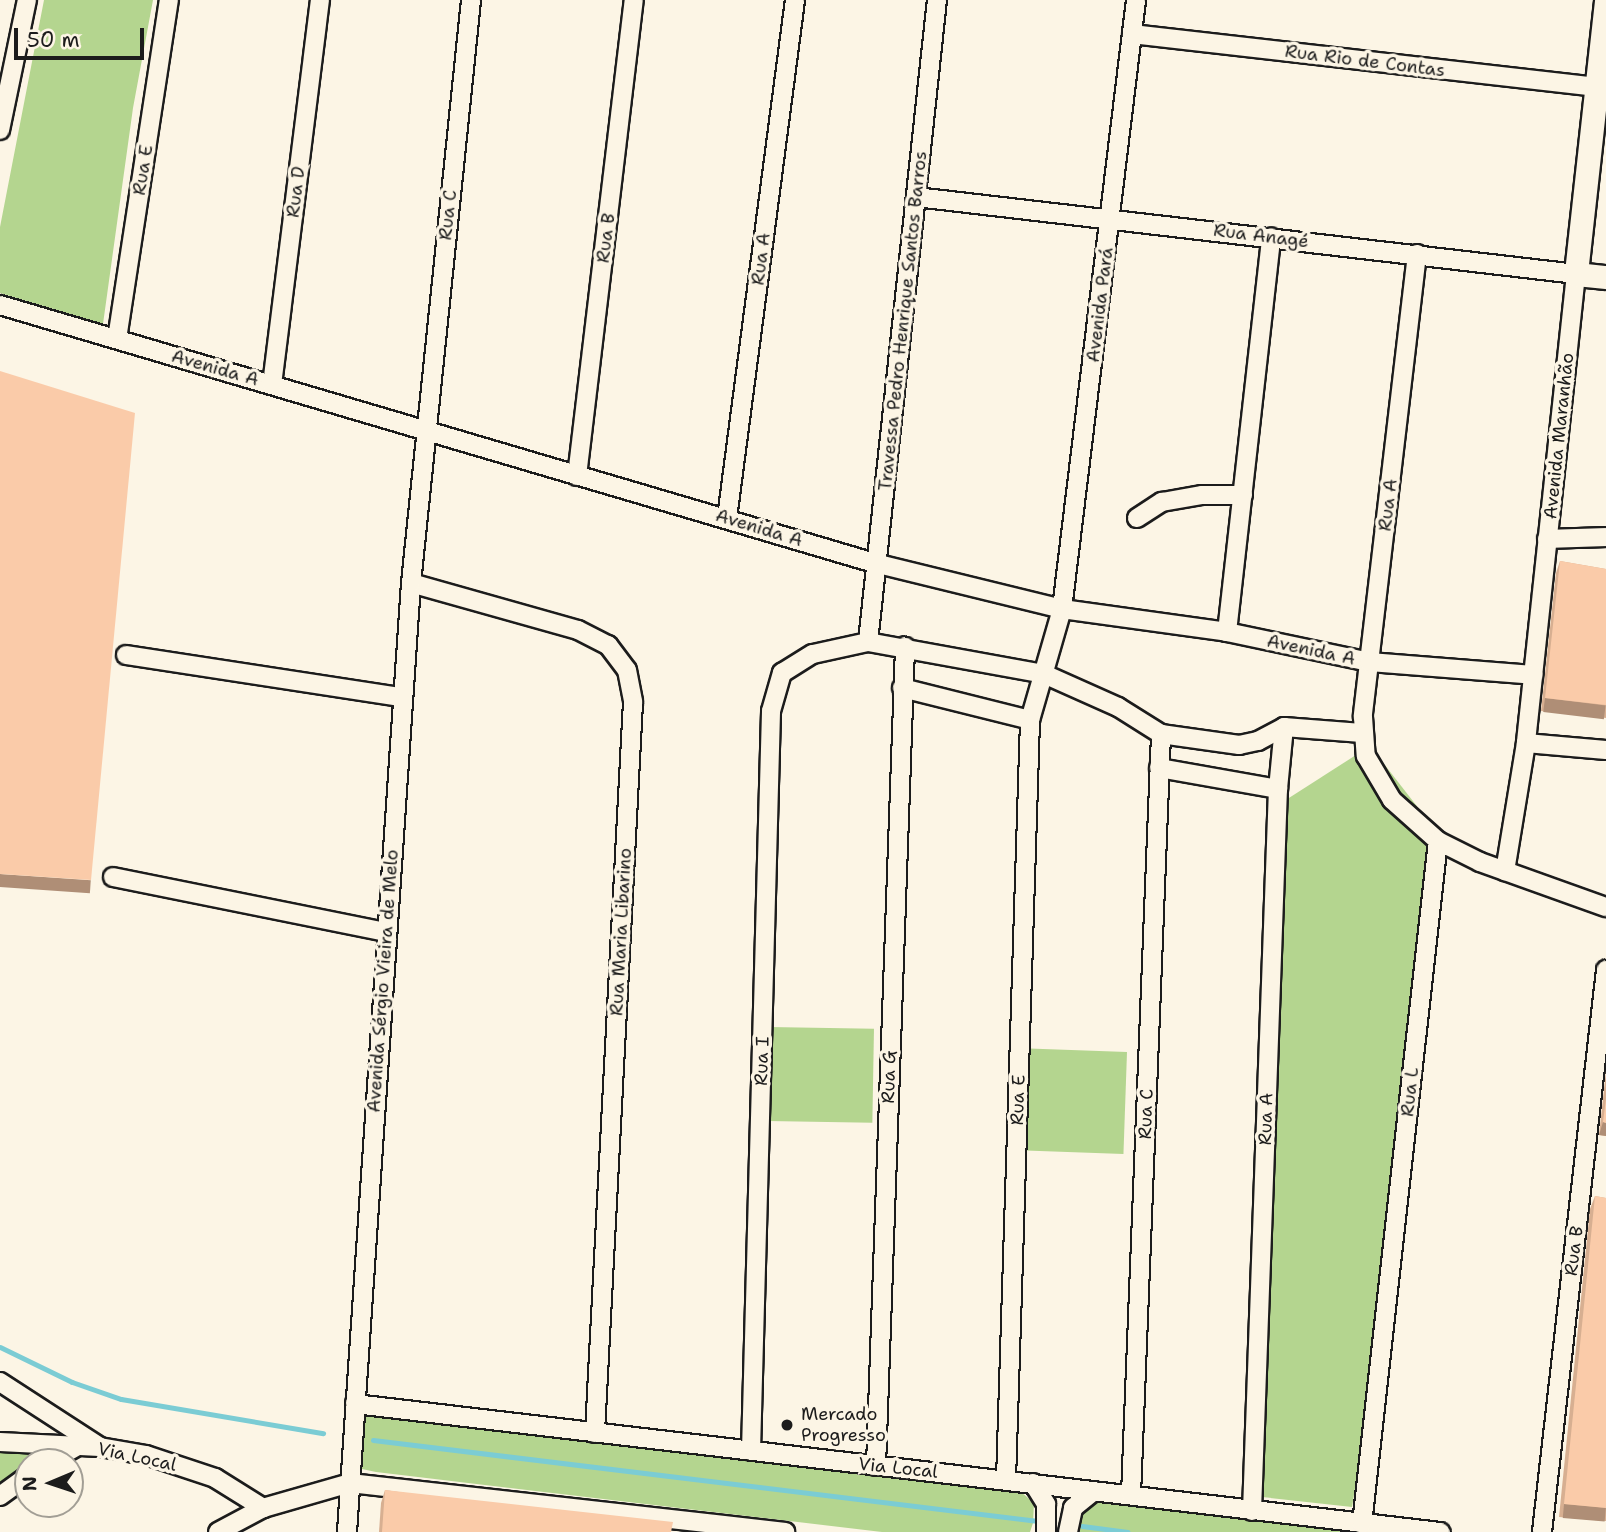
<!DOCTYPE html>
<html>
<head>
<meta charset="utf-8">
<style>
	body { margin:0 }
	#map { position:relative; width:1606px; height:1532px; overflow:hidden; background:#fcf5e5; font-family:"Shantell Sans",sans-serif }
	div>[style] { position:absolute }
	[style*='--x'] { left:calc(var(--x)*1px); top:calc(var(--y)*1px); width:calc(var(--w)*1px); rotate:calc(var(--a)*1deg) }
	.green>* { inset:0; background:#b4d58f; transform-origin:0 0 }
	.stream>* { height:5px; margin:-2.5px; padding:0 2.5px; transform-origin:2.5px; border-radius:2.5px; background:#7bccd4 }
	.roads { filter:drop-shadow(2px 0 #1c1c1c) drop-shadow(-2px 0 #1c1c1c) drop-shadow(0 2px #1c1c1c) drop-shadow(0 -2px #1c1c1c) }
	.minor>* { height:18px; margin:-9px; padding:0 9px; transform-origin:9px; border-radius:9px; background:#fcf5e5 }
	.major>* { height:23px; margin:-11.5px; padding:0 11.5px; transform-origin:11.5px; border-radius:11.5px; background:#fcf5e5 }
	.wall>* { inset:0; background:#d7af91 }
	.shaded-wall>* { inset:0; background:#af8e76; transform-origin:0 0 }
	.building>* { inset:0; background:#facba9 }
	.dots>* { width:19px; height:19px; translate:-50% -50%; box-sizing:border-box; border:4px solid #fcf5e5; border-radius:50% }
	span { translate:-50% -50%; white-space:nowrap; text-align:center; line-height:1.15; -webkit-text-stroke:7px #fcf5e5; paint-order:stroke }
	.street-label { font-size:18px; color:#1c1c1c }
	.poi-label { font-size:18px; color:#1c1c1c }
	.left { translate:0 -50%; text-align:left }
	.north { position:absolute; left:14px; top:1448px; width:70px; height:70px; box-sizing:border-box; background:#fcf5e5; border:2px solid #a29e95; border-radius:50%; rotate:268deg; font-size:19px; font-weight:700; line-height:28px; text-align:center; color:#1c1c1c }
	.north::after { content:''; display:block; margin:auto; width:24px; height:32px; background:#1c1c1c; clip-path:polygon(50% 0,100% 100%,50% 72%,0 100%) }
	.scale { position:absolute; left:14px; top:28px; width:130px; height:32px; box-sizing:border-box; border:4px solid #1c1c1c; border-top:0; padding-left:9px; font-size:21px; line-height:24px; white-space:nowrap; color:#1c1c1c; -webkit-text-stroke:5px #fcf5e5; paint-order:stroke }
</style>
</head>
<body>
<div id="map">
	<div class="green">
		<i style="clip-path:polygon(44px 0,153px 0,133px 108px,103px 324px,0 293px,0 227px)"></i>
		<i style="clip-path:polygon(1370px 746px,1430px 823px,1386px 1296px,1352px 1507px,1262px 1497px,1278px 805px)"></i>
		<i style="left:769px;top:1027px;width:105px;height:94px;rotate:1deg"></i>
		<i style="left:1127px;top:1052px;width:102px;height:105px;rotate:92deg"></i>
		<i style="clip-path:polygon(370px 1412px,1021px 1492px,1034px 1503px,1033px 1523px,1030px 1532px,882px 1532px,376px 1472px,362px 1469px,359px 1462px,362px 1418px)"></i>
		<i style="clip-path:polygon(0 1450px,45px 1451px,36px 1462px,28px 1462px,28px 1470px,0 1501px)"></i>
		<i style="clip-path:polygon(1114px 1499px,1413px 1532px,1075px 1532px,1076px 1517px,1090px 1502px)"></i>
	</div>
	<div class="stream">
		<i style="--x:0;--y:1347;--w:80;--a:25.9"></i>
		<i style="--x:72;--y:1382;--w:52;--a:19.1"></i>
		<i style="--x:121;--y:1399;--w:205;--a:9.6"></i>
		<i style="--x:373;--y:1440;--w:670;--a:6.94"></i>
		<i style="--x:1082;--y:1526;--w:46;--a:7.4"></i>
	</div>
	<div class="roads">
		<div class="minor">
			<i style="--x:1132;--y:34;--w:468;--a:6.5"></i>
			<i style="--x:0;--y:130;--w:133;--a:-78.3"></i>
			<i style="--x:916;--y:197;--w:664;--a:6.65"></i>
			<i style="--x:1576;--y:274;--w:472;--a:96.1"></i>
			<i style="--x:1526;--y:743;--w:130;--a:99.3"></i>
			<i style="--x:1417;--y:254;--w:466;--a:96.7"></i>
			<i style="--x:1363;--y:717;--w:39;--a:86"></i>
			<i style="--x:1366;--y:756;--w:51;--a:59.4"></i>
			<i style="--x:1392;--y:800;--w:62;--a:41.7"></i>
			<i style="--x:1438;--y:841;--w:47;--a:26.6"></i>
			<i style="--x:1480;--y:862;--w:134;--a:19.7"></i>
			<i style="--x:0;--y:305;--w:915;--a:16.44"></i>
			<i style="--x:878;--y:564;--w:189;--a:13.7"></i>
			<i style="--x:1062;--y:609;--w:167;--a:7.9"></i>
			<i style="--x:1227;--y:632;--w:145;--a:11.9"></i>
			<i style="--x:1369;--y:662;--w:165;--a:4.5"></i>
			<i style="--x:117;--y:339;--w:343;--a:-81.3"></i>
			<i style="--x:272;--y:385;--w:388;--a:-82.9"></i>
			<i style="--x:577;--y:476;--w:479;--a:-83.2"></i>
			<i style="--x:727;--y:518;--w:522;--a:-82.52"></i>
			<i style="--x:1137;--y:518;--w:30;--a:-33"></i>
			<i style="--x:1162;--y:502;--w:41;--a:-9.9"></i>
			<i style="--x:1202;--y:495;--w:41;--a:0"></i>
			<i style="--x:1547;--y:539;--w:59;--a:-1.9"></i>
			<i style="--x:411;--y:583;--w:173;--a:15.7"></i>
			<i style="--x:578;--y:630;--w:34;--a:27"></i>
			<i style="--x:608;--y:645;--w:31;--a:53"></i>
			<i style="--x:627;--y:670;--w:33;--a:79"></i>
			<i style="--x:633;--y:702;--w:732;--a:92.98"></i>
			<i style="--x:1227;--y:632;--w:397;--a:-83.6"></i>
			<i style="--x:868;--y:642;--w:646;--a:-83.87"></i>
			<i style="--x:126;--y:655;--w:279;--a:8.7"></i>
			<i style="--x:902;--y:688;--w:132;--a:14"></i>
			<i style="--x:1526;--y:743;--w:80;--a:5"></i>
			<i style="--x:1159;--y:768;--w:121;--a:10"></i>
			<i style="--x:113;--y:877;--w:278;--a:11.4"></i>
			<i style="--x:0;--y:1382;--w:119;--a:33"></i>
			<i style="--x:355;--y:1404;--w:1093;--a:6.73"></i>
			<i style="--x:0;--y:1442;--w:100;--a:2.9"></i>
			<i style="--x:100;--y:1447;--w:47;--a:9.9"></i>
			<i style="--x:146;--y:1455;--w:73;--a:18.4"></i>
			<i style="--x:215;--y:1478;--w:57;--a:32"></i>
			<i style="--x:751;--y:1451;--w:740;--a:-88.45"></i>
			<i style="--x:771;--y:711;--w:40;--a:-74"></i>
			<i style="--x:782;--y:673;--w:36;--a:-32"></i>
			<i style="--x:813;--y:654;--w:56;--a:-12.3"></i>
			<i style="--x:868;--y:642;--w:179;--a:10.3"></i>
			<i style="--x:1044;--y:674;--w:81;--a:24"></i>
			<i style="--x:1118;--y:707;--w:51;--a:32.1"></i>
			<i style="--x:1161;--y:734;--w:79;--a:8"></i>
			<i style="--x:1239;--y:745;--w:19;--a:-12"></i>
			<i style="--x:1258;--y:741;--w:30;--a:-28"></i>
			<i style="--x:1284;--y:727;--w:78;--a:4.4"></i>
			<i style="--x:50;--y:1462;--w:32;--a:-30"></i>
			<i style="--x:876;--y:1466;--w:820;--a:-87.97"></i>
			<i style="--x:1006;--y:1480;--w:760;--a:-88.19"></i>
			<i style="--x:1030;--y:720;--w:116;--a:-73.9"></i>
			<i style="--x:1062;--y:609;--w:613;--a:-83.07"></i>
			<i style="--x:1033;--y:1483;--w:25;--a:58"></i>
			<i style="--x:1046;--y:1504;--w:28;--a:90"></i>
			<i style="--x:1131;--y:1495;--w:762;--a:-87.74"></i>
			<i style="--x:0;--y:1496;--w:34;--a:-36"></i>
			<i style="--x:1252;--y:1511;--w:722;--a:-87.94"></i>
			<i style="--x:1278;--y:789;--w:62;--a:-84.5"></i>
			<i style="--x:1362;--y:1524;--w:687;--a:-83.65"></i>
			<i style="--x:218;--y:1532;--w:51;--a:-28.1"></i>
			<i style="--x:263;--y:1508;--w:91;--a:-16"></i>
			<i style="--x:350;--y:1483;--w:438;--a:6.4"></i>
			<i style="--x:347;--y:1532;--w:951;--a:-86.14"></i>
			<i style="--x:411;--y:583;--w:586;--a:-84.12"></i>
			<i style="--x:1068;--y:1532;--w:25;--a:-78"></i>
			<i style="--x:1073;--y:1508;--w:27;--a:-39"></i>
			<i style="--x:1542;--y:1532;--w:566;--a:-83.5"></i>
		</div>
		<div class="major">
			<i style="--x:1606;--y:1;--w:275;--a:96.3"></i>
			<i style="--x:1576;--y:274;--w:30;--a:6"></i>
		</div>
	</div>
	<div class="wall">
		<i style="clip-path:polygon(1560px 561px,1606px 569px,1606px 718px,1541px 711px,1556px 573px)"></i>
		<i style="clip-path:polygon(1606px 1071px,1606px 1136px,1599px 1135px)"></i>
		<i style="clip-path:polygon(1595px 1196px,1606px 1198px,1606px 1521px,1559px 1517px,1590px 1209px)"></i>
		<i style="clip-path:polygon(385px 1490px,671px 1532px,379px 1532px,381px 1503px)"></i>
	</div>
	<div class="shaded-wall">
		<i style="left:1545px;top:698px;width:61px;height:14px;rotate:7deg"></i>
		<i style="left:0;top:874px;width:91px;height:13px;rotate:4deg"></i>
		<i style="clip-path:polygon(1603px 1122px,1606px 1123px,1606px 1136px,1599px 1135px)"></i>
		<i style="left:1564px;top:1504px;width:42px;height:14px;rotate:5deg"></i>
	</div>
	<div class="building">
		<i style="clip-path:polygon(0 371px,135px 413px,91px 880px,0 874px)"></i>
		<i style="clip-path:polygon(1560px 561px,1606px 569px,1606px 705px,1545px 698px)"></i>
		<i style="clip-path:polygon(1606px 1099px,1606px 1123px,1603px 1122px)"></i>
		<i style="clip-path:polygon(1595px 1196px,1606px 1198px,1606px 1508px,1564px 1504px)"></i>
		<i style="clip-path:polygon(385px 1490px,673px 1522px,671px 1532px,382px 1532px)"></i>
	</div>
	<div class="dots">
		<i style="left:787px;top:1425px;background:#1c1c1c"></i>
	</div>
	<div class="street-label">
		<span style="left:1365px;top:61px;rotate:7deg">Rua Rio de Contas</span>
		<span style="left:143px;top:170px;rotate:-81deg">Rua E</span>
		<span style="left:296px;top:192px;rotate:-83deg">Rua D</span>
		<span style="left:448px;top:215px;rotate:-84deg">Rua C</span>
		<span style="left:1261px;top:236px;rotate:7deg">Rua Anagé</span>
		<span style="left:606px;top:238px;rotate:-83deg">Rua B</span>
		<span style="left:761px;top:259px;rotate:-83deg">Rua A</span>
		<span style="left:1100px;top:305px;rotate:-83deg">Avenida Pará</span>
		<span style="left:903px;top:321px;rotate:-84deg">Travessa Pedro Henrique Santos Barros</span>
		<span style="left:215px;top:368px;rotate:16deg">Avenida A</span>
		<span style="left:1559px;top:436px;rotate:-84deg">Avenida Maranhão</span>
		<span style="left:1388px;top:505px;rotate:-83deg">Rua A</span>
		<span style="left:759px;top:528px;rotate:17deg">Avenida A</span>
		<span style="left:1311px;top:650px;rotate:12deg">Avenida A</span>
		<span style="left:621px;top:932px;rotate:-87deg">Rua Maria Libarino</span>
		<span style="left:383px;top:981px;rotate:-86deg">Avenida Sérgio Vieira de Melo</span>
		<span style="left:762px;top:1061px;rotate:-88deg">Rua I</span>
		<span style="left:889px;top:1077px;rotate:-88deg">Rua G</span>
		<span style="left:1410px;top:1092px;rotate:-84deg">Rua L</span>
		<span style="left:1018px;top:1100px;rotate:-88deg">Rua E</span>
		<span style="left:1146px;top:1114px;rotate:-88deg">Rua C</span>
		<span style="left:1266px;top:1119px;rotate:-88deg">Rua A</span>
		<span style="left:1574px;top:1251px;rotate:-83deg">Rua B</span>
		<span style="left:137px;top:1457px;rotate:12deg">Via Local</span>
		<span style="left:898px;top:1468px;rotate:6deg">Via Local</span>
	</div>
	<div class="poi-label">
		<span class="left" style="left:801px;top:1425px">Mercado<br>Progresso</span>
	</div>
	<div class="north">N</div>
	<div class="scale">50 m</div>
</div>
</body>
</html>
